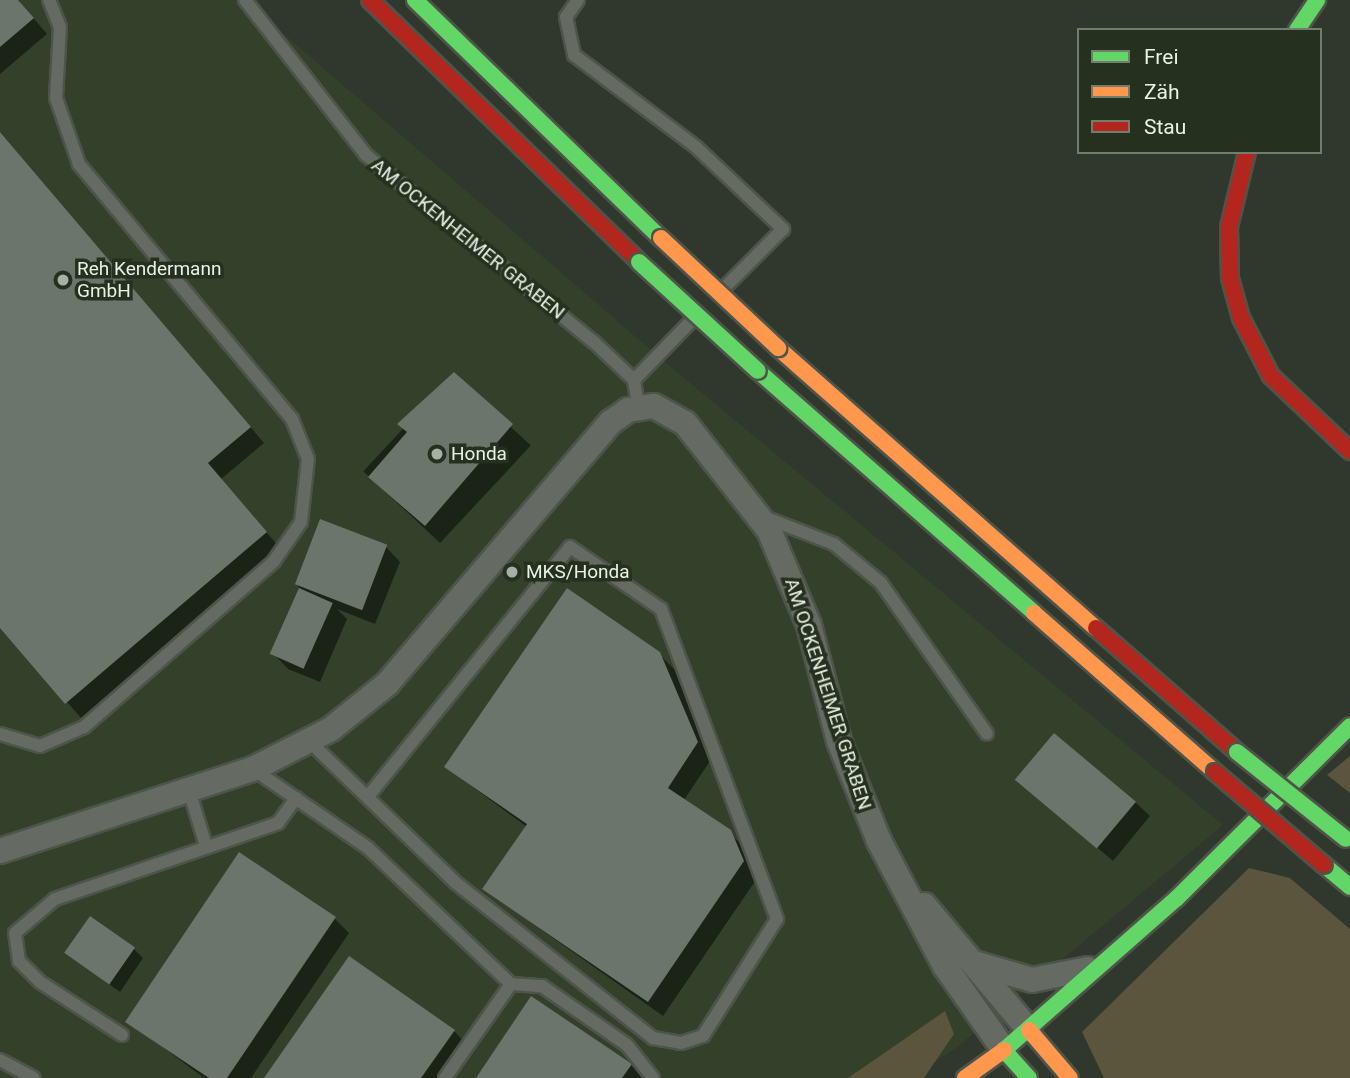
<!DOCTYPE html>
<html>
<head>
<meta charset="utf-8">
<style>
	body { margin:0 }
	#map { position:relative; width:1350px; height:1078px; overflow:hidden; background:#30372c; font-family:Roboto,sans-serif }
	div>[style] { position:absolute }
	[style*='--x'] { left:calc(var(--x)*1px); top:calc(var(--y)*1px); width:calc(var(--w)*1px); rotate:calc(var(--a)*1deg) }
	.built>* { inset:0; background:#33412a }
	.green>* { inset:0; background:#5a553c }
	.shadow>* { inset:0; background:#0007; transform-origin:0 0 }
	.building>* { inset:0; background:#6b756b; transform-origin:0 0 }
	.roads { filter:drop-shadow(2px 0 #4f544a) drop-shadow(-2px 0 #4f544a) drop-shadow(0 2px #4f544a) drop-shadow(0 -2px #4f544a) }
	.lane>* { height:12px; margin:-6px; padding:0 6px; transform-origin:6px; border-radius:6px; background:#656a62 }
	.street>* { height:24px; margin:-12px; padding:0 12px; transform-origin:12px; border-radius:12px; background:#656a62 }
	.fast>* { height:16px; margin:-8px; padding:0 8px; transform-origin:8px; border-radius:8px; background:#63d668 }
	.slow>* { height:16px; margin:-8px; padding:0 8px; transform-origin:8px; border-radius:8px; background:#ff974d }
	.jam>* { height:16px; margin:-8px; padding:0 8px; transform-origin:8px; border-radius:8px; background:#b3261e }
	.bridges { filter:drop-shadow(2px 0 #4f544a) drop-shadow(-2px 0 #4f544a) drop-shadow(0 2px #4f544a) drop-shadow(0 -2px #4f544a) }
	.fast-bridge>* { height:16px; margin:-8px; padding:0 8px; transform-origin:8px; border-radius:8px; background:#63d668 }
	.slow-bridge>* { height:16px; margin:-8px; padding:0 8px; transform-origin:8px; border-radius:8px; background:#ff974d }
	.jam-bridge>* { height:16px; margin:-8px; padding:0 8px; transform-origin:8px; border-radius:8px; background:#b3261e }
	.dots>* { width:19px; height:19px; translate:-50% -50%; box-sizing:border-box; border:4px solid #25311e; border-radius:50% }
	span { translate:-50% -50%; white-space:nowrap; text-align:center; line-height:1.15; -webkit-text-stroke:7px #25311e; paint-order:stroke }
	.street-label { font-size:19px; color:#e9f0e4 }
	.poi-label { font-size:19px; color:#e9f0e4 }
	.left { translate:0 -50%; text-align:left }
	.legend { position:absolute; left:1077px; top:28px; width:245px; height:126px; box-sizing:border-box; background:#25311e; border:2px solid #737d6d; margin:0; padding:9px 12px; list-style:none; font-size:21px; color:#e9f0e4 }
	.legend li { display:flex; align-items:center; gap:14px; height:35px }
	.legend b { width:35px; border:2px solid #737d6d }
</style>
</head>
<body>
<div id="map">
	<div class="built">
		<i style="clip-path:polygon(0 0,244px 0,672px 368px,1223px 825px,956px 1048px,910px 1078px,0 1078px)"></i>
	</div>
	<div class="green">
		<i style="clip-path:polygon(1350px 756px,1350px 793px,1327px 775px)"></i>
		<i style="clip-path:polygon(1249px 868px,1290px 878px,1350px 929px,1350px 1078px,1104px 1078px,1082px 1032px)"></i>
		<i style="clip-path:polygon(945px 1011px,954px 1034px,924px 1078px,848px 1078px)"></i>
	</div>
	<div class="shadow">
		<i style="clip-path:polygon(0 0,18px 0,47px 34px,0 74px)"></i>
		<i style="clip-path:polygon(0 132px,264px 443px,221px 479px,280px 548px,81px 718px,0 625px)"></i>
		<i style="left:454px;top:374px;width:105px;height:133px;rotate:43deg"></i>
		<i style="clip-path:polygon(386px 547px,400px 562px,375px 624px,337px 609px,347px 619px,320px 682px,288px 669px,274px 654px,301px 589px,296px 584px)"></i>
		<i style="clip-path:polygon(659px 654px,674px 669px,712px 758px,684px 800px,746px 847px,758px 877px,663px 1016px,484px 889px,527px 827px,446px 767px)"></i>
		<i style="clip-path:polygon(1018px 780px,1135px 802px,1150px 816px,1113px 861px)"></i>
		<i style="clip-path:polygon(334px 918px,349px 933px,251px 1078px,204px 1078px,128px 1021px)"></i>
		<i style="clip-path:polygon(134px 949px,143px 958px,120px 992px,67px 953px)"></i>
		<i style="clip-path:polygon(454px 1031px,468px 1046px,446px 1078px,266px 1078px)"></i>
		<i style="clip-path:polygon(631px 1065px,644px 1078px,478px 1078px)"></i>
	</div>
	<div class="building">
		<i style="clip-path:polygon(0 0,18px 0,34px 18px,0 47px)"></i>
		<i style="clip-path:polygon(0 132px,251px 427px,208px 463px,267px 532px,65px 704px,0 628px)"></i>
		<i style="clip-path:polygon(454px 372px,513px 424px,425px 526px,368px 477px,407px 432px,397px 424px)"></i>
		<i style="left:320px;top:519px;width:72px;height:70px;rotate:21deg"></i>
		<i style="left:299px;top:588px;width:37px;height:72px;rotate:24deg"></i>
		<i style="clip-path:polygon(567px 588px,660px 652px,698px 742px,668px 788px,731px 830px,744px 861px,648px 1002px,482px 889px,527px 824px,444px 767px)"></i>
		<i style="left:1054px;top:733px;width:107px;height:61px;rotate:40deg"></i>
		<i style="clip-path:polygon(239px 852px,336px 917px,227px 1078px,209px 1078px,125px 1022px)"></i>
		<i style="left:90px;top:916px;width:55px;height:45px;rotate:35deg"></i>
		<i style="clip-path:polygon(349px 956px,455px 1030px,421px 1078px,264px 1078px)"></i>
		<i style="clip-path:polygon(531px 996px,632px 1064px,622px 1078px,476px 1078px)"></i>
	</div>
	<div class="roads">
		<div class="lane">
			<i style="--x:245;--y:0;--w:197;--a:52"></i>
			<i style="--x:366;--y:155;--w:295;--a:39.4"></i>
			<i style="--x:594;--y:342;--w:55;--a:43.5"></i>
			<i style="--x:634;--y:380;--w:26;--a:81"></i>
			<i style="--x:578;--y:0;--w:21;--a:125"></i>
			<i style="--x:566;--y:17;--w:39;--a:78"></i>
			<i style="--x:574;--y:55;--w:153;--a:37"></i>
			<i style="--x:696;--y:147;--w:120;--a:43.3"></i>
			<i style="--x:783;--y:229;--w:89;--a:135"></i>
			<i style="--x:634;--y:380;--w:86;--a:-45.9"></i>
			<i style="--x:764;--y:517;--w:75;--a:21.1"></i>
			<i style="--x:834;--y:544;--w:61;--a:39.7"></i>
			<i style="--x:881;--y:583;--w:184;--a:54.9"></i>
			<i style="--x:0;--y:734;--w:42;--a:16.7"></i>
			<i style="--x:40;--y:746;--w:48;--a:-23.4"></i>
			<i style="--x:84;--y:727;--w:252;--a:-41.1"></i>
			<i style="--x:274;--y:561;--w:47;--a:-55.3"></i>
			<i style="--x:301;--y:522;--w:63;--a:-83.7"></i>
			<i style="--x:308;--y:459;--w:43;--a:-111.8"></i>
			<i style="--x:292;--y:419;--w:332;--a:-129.9"></i>
			<i style="--x:79;--y:164;--w:70;--a:-109.2"></i>
			<i style="--x:56;--y:98;--w:71;--a:-86.8"></i>
			<i style="--x:60;--y:27;--w:29;--a:-112"></i>
			<i style="--x:309;--y:741;--w:204;--a:44"></i>
			<i style="--x:456;--y:883;--w:251;--a:38.2"></i>
			<i style="--x:653;--y:1038;--w:28;--a:10"></i>
			<i style="--x:681;--y:1043;--w:23;--a:-18"></i>
			<i style="--x:703;--y:1036;--w:138;--a:-57.7"></i>
			<i style="--x:777;--y:919;--w:331;--a:-110.5"></i>
			<i style="--x:661;--y:609;--w:110;--a:-145.7"></i>
			<i style="--x:570;--y:547;--w:319;--a:129"></i>
			<i style="--x:253;--y:769;--w:140;--a:34.5"></i>
			<i style="--x:368;--y:848;--w:197;--a:43.6"></i>
			<i style="--x:511;--y:984;--w:115;--a:125.1"></i>
			<i style="--x:188;--y:787;--w:62;--a:73"></i>
			<i style="--x:511;--y:984;--w:31;--a:4"></i>
			<i style="--x:542;--y:986;--w:103;--a:34.8"></i>
			<i style="--x:627;--y:1045;--w:42;--a:51.8"></i>
			<i style="--x:122;--y:1035;--w:98;--a:-147.1"></i>
			<i style="--x:40;--y:982;--w:30;--a:-135"></i>
			<i style="--x:19;--y:961;--w:28;--a:-98"></i>
			<i style="--x:15;--y:933;--w:52;--a:-40.4"></i>
			<i style="--x:55;--y:899;--w:236;--a:-18.8"></i>
			<i style="--x:278;--y:823;--w:31;--a:-54"></i>
			<i style="--x:0;--y:1060;--w:38;--a:28"></i>
		</div>
		<div class="street">
			<i style="--x:0;--y:851;--w:266;--a:-18"></i>
			<i style="--x:253;--y:769;--w:88;--a:-27.1"></i>
			<i style="--x:331;--y:729;--w:72;--a:-38.8"></i>
			<i style="--x:387;--y:684;--w:345;--a:-49.5"></i>
			<i style="--x:611;--y:422;--w:21;--a:-35"></i>
			<i style="--x:628;--y:410;--w:26;--a:-9"></i>
			<i style="--x:654;--y:406;--w:35;--a:29"></i>
			<i style="--x:685;--y:423;--w:136;--a:51.9"></i>
			<i style="--x:769;--y:530;--w:103;--a:67.2"></i>
			<i style="--x:809;--y:625;--w:120;--a:75.5"></i>
			<i style="--x:839;--y:741;--w:108;--a:68.2"></i>
			<i style="--x:879;--y:841;--w:141;--a:62.2"></i>
			<i style="--x:945;--y:966;--w:103;--a:54.9"></i>
			<i style="--x:924;--y:905;--w:163;--a:50"></i>
			<i style="--x:974;--y:963;--w:60;--a:16.3"></i>
			<i style="--x:1032;--y:980;--w:57;--a:-11.1"></i>
		</div>
		<div class="fast">
			<i style="--x:415;--y:0;--w:342;--a:44.1"></i>
			<i style="--x:1297;--y:30;--w:36;--a:-56"></i>
			<i style="--x:758;--y:371;--w:367;--a:41.2"></i>
			<i style="--x:1324;--y:865;--w:34;--a:40"></i>
			<i style="--x:1029;--y:1078;--w:38;--a:-132"></i>
			<i style="--x:1004;--y:1050;--w:229;--a:-41.3"></i>
			<i style="--x:1176;--y:899;--w:245;--a:-44.8"></i>
		</div>
		<div class="slow">
			<i style="--x:778;--y:348;--w:424;--a:41.4"></i>
			<i style="--x:1034;--y:613;--w:241;--a:41.3"></i>
			<i style="--x:1029;--y:1030;--w:63;--a:49.5"></i>
			<i style="--x:965;--y:1078;--w:48;--a:-35.7"></i>
		</div>
		<div class="jam">
			<i style="--x:370;--y:0;--w:376;--a:44.2"></i>
			<i style="--x:1247;--y:152;--w:77;--a:103.5"></i>
			<i style="--x:1229;--y:227;--w:51;--a:88.9"></i>
			<i style="--x:1230;--y:278;--w:41;--a:74.6"></i>
			<i style="--x:1241;--y:318;--w:65;--a:62.7"></i>
			<i style="--x:1271;--y:376;--w:109;--a:43.5"></i>
			<i style="--x:1096;--y:628;--w:188;--a:41.3"></i>
		</div>
	</div>
	<div class="bridges">
		<div class="fast-bridge">
			<i style="--x:639;--y:262;--w:161;--a:42.5"></i>
			<i style="--x:1237;--y:752;--w:139;--a:38.6"></i>
		</div>
		<div class="slow-bridge">
			<i style="--x:661;--y:238;--w:161;--a:43.2"></i>
		</div>
		<div class="jam-bridge">
			<i style="--x:1215;--y:772;--w:143;--a:40.5"></i>
		</div>
	</div>
	<div class="dots">
		<i style="left:63px;top:280px;background:#a8afa4"></i>
		<i style="left:437px;top:454px;background:#a8afa4"></i>
		<i style="left:512px;top:572px;background:#a8afa4"></i>
	</div>
	<div class="street-label">
		<span style="left:468px;top:239px;rotate:39deg">AM OCKENHEIMER GRABEN</span>
		<span style="left:828px;top:694px;rotate:72deg">AM OCKENHEIMER GRABEN</span>
	</div>
	<div class="poi-label">
		<span class="left" style="left:77px;top:280px">Reh Kendermann<br>GmbH</span>
		<span class="left" style="left:451px;top:454px">Honda</span>
		<span class="left" style="left:526px;top:572px">MKS/Honda</span>
	</div>
	<ul class="legend">
	<li><b style="height:9px;background:#63d668"></b>Frei</li>
	<li><b style="height:9px;background:#ff974d"></b>Zäh</li>
	<li><b style="height:9px;background:#b3261e"></b>Stau</li>
	</ul>
</div>
</body>
</html>
